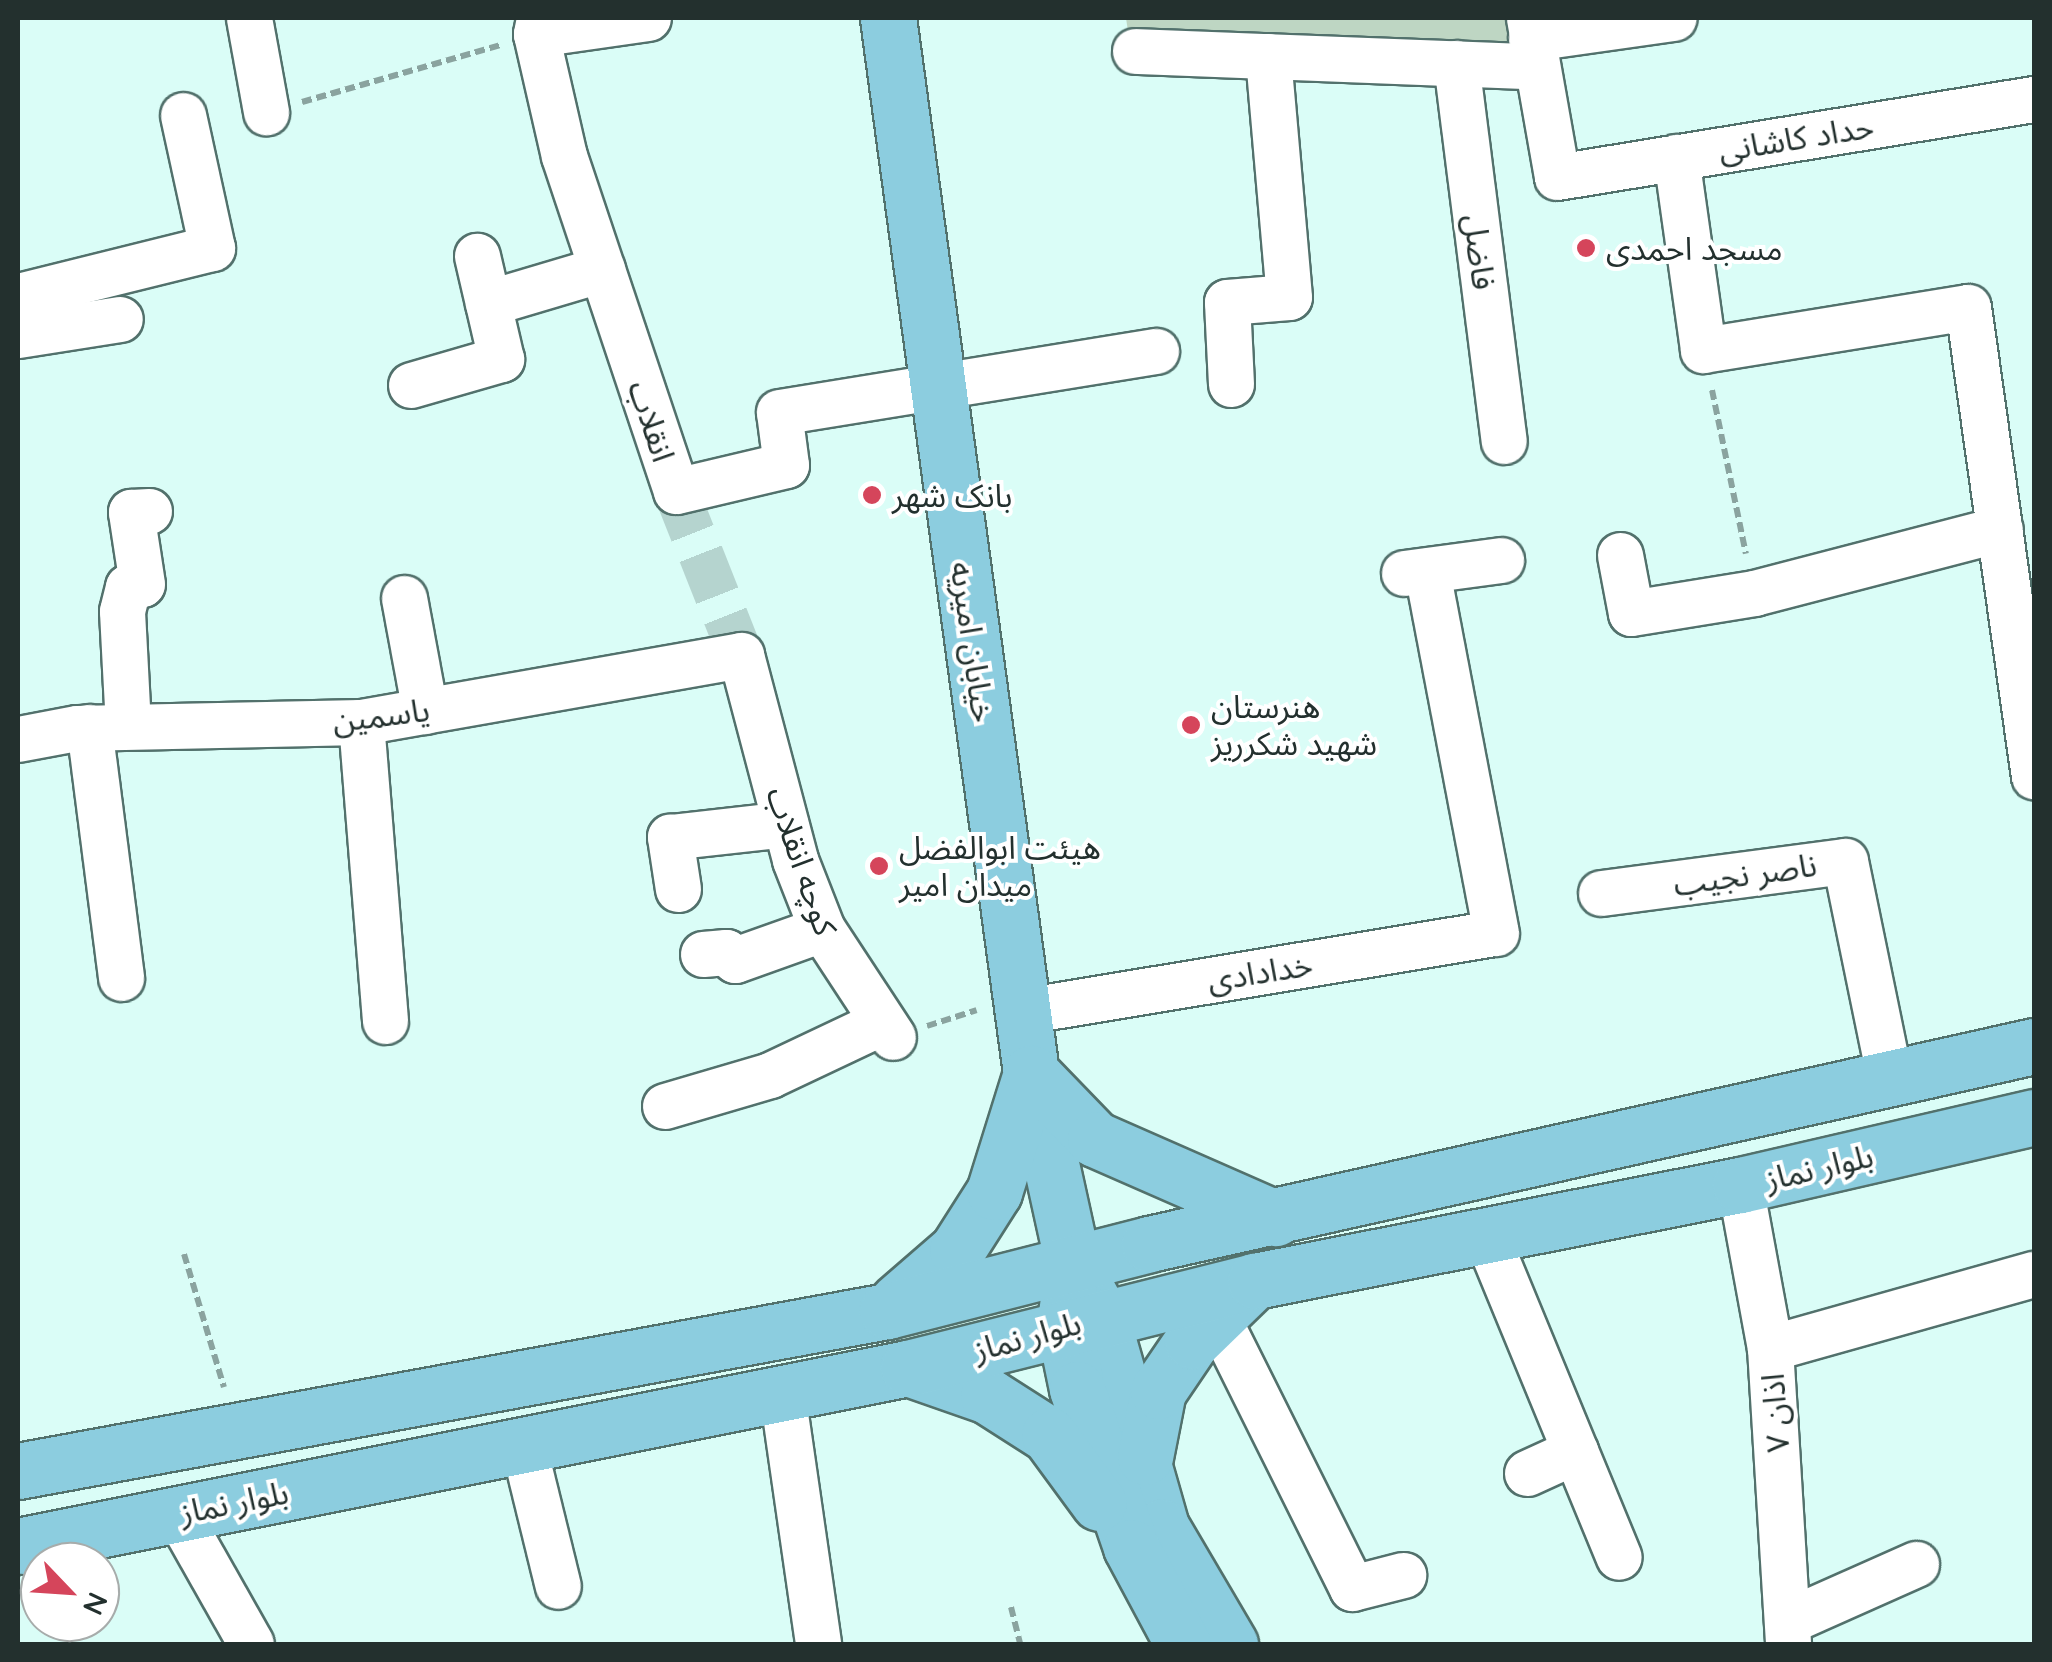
<!DOCTYPE html>
<html>
<head>
<meta charset="utf-8">
<style>
	body { margin:0 }
	#map { position:relative; width:2052px; height:1662px; overflow:hidden; background:#dafdf7; font-family:Quicksand,"Noto Sans Arabic",sans-serif }
	div>[style] { position:absolute }
	[style*='--x'] { left:calc(var(--x)*1px); top:calc(var(--y)*1px); width:calc(var(--w)*1px); rotate:calc(var(--a)*1deg) }
	.building>* { inset:0; background:#bed6c3 }
	.minor-tunnel>* { height:45px; margin-top:-22.5px; transform-origin:0; background:repeating-linear-gradient(90deg,#b5d4cf 0 45px,transparent 0 67px) }
	.path>* { height:6px; margin-top:-3px; transform-origin:0; background:repeating-linear-gradient(90deg,#8aa39f 0 10px,transparent 0 15px) }
	.roads { filter:drop-shadow(2px 0 #52716c) drop-shadow(-2px 0 #52716c) drop-shadow(0 2px #52716c) drop-shadow(0 -2px #52716c) }
	.minor>* { height:45px; margin:-22.5px; padding:0 22.5px; transform-origin:22.5px; border-radius:22.5px; background:#fff }
	.major>* { height:55px; margin:-27.5px; padding:0 27.5px; transform-origin:27.5px; border-radius:27.5px; background:#8ccddf }
	.dots>* { width:28px; height:28px; translate:-50% -50%; box-sizing:border-box; border:5px solid #fff; border-radius:50% }
	span { translate:-50% -50%; white-space:nowrap; text-align:center; line-height:1.15; -webkit-text-stroke:8px #fff; paint-order:stroke }
	.street-label { font-size:32px; color:#23302e }
	.poi-label { font-size:32px; color:#23302e }
	.left { translate:0 -50%; text-align:left }
	.frame { position:absolute; inset:0; border:20px solid #23302e; pointer-events:none }
	.north { position:absolute; left:20px; top:1542px; width:100px; height:100px; box-sizing:border-box; background:#fff; border:2px solid #a7acab; border-radius:50%; rotate:115deg; font-size:28px; font-weight:700; line-height:40px; text-align:center; color:#23302e }
	.north::after { content:''; display:block; margin:auto; width:35px; height:45px; background:#d5455b; clip-path:polygon(50% 0,100% 100%,50% 72%,0 100%) }
</style>
</head>
<body>
<div id="map">
	<div class="building">
		<i style="clip-path:polygon(1126px 18px,1511px 18px,1515px 56px,1129px 38px)"></i>
	</div>
	<div class="minor-tunnel">
		<i style="--x:676;--y:491;--w:176;--a:68.4"></i>
	</div>
	<div class="path">
		<i style="--x:302;--y:102;--w:207;--a:-16"></i>
		<i style="--x:1712;--y:390;--w:167;--a:78.3"></i>
		<i style="--x:927;--y:1026;--w:52;--a:-17.7"></i>
		<i style="--x:184;--y:1254;--w:139;--a:73.3"></i>
		<i style="--x:1011;--y:1607;--w:38;--a:76"></i>
	</div>
	<div class="roads">
		<div class="minor">
			<i style="--x:249;--y:18;--w:96;--a:79.7"></i>
			<i style="--x:539;--y:18;--w:16;--a:101"></i>
			<i style="--x:536;--y:34;--w:125;--a:77.1"></i>
			<i style="--x:564;--y:156;--w:353;--a:71.5"></i>
			<i style="--x:676;--y:491;--w:113;--a:-13.3"></i>
			<i style="--x:786;--y:465;--w:53;--a:-97.5"></i>
			<i style="--x:779;--y:412;--w:382;--a:-9.2"></i>
			<i style="--x:1529;--y:18;--w:161;--a:80"></i>
			<i style="--x:1557;--y:177;--w:483;--a:-9.3"></i>
			<i style="--x:536;--y:34;--w:113;--a:-8.1"></i>
			<i style="--x:1531;--y:38;--w:144;--a:-8"></i>
			<i style="--x:1135;--y:51;--w:399;--a:2.2"></i>
			<i style="--x:1456;--y:63;--w:381;--a:82.8"></i>
			<i style="--x:1676;--y:157;--w:195;--a:82"></i>
			<i style="--x:1703;--y:350;--w:268;--a:-9.2"></i>
			<i style="--x:1968;--y:307;--w:474;--a:82"></i>
			<i style="--x:18;--y:296;--w:200;--a:-13.9"></i>
			<i style="--x:212;--y:248;--w:136;--a:-102.3"></i>
			<i style="--x:488;--y:303;--w:119;--a:-16.6"></i>
			<i style="--x:18;--y:335;--w:103;--a:-8.9"></i>
			<i style="--x:1231;--y:384;--w:82;--a:-92.8"></i>
			<i style="--x:1227;--y:302;--w:62;--a:-4.6"></i>
			<i style="--x:1289;--y:297;--w:242;--a:-95"></i>
			<i style="--x:411;--y:385;--w:94;--a:-16.1"></i>
			<i style="--x:501;--y:359;--w:106;--a:-103.1"></i>
			<i style="--x:1620;--y:555;--w:59;--a:79.3"></i>
			<i style="--x:1631;--y:613;--w:125;--a:-9.2"></i>
			<i style="--x:1754;--y:593;--w:254;--a:-14.6"></i>
			<i style="--x:1404;--y:573;--w:98;--a:-7.6"></i>
			<i style="--x:404;--y:598;--w:115;--a:79.5"></i>
			<i style="--x:361;--y:722;--w:300;--a:85.4"></i>
			<i style="--x:128;--y:726;--w:115;--a:-93"></i>
			<i style="--x:122;--y:611;--w:25;--a:-76"></i>
			<i style="--x:128;--y:587;--w:14;--a:-12"></i>
			<i style="--x:142;--y:584;--w:73;--a:-98.7"></i>
			<i style="--x:131;--y:512;--w:18;--a:-3"></i>
			<i style="--x:89;--y:727;--w:253;--a:82.7"></i>
			<i style="--x:18;--y:739;--w:60;--a:-10.6"></i>
			<i style="--x:77;--y:728;--w:284;--a:-1.2"></i>
			<i style="--x:361;--y:722;--w:386;--a:-10"></i>
			<i style="--x:741;--y:655;--w:212;--a:75.2"></i>
			<i style="--x:795;--y:860;--w:74;--a:68.6"></i>
			<i style="--x:822;--y:929;--w:129;--a:56.7"></i>
			<i style="--x:678;--y:889;--w:53;--a:-98.7"></i>
			<i style="--x:670;--y:837;--w:116;--a:-6.4"></i>
			<i style="--x:1601;--y:893;--w:246;--a:-7.5"></i>
			<i style="--x:1845;--y:861;--w:224;--a:78.4"></i>
			<i style="--x:703;--y:954;--w:23;--a:-5"></i>
			<i style="--x:726;--y:952;--w:12;--a:42"></i>
			<i style="--x:735;--y:960;--w:92;--a:-19.6"></i>
			<i style="--x:1023;--y:1011;--w:479;--a:-9.4"></i>
			<i style="--x:1496;--y:933;--w:369;--a:-100.8"></i>
			<i style="--x:665;--y:1106;--w:109;--a:-16.4"></i>
			<i style="--x:770;--y:1075;--w:124;--a:-25.3"></i>
			<i style="--x:1740;--y:1185;--w:166;--a:79.6"></i>
			<i style="--x:1770;--y:1348;--w:297;--a:86.5"></i>
			<i style="--x:1486;--y:1235;--w:348;--a:67.6"></i>
			<i style="--x:1217;--y:1317;--w:303;--a:63.5"></i>
			<i style="--x:1352;--y:1588;--w:53;--a:-14.3"></i>
			<i style="--x:1770;--y:1348;--w:274;--a:-15.7"></i>
			<i style="--x:782;--y:1393;--w:254;--a:81.8"></i>
			<i style="--x:523;--y:1444;--w:146;--a:76.2"></i>
			<i style="--x:1527;--y:1473;--w:53;--a:-24.6"></i>
			<i style="--x:177;--y:1513;--w:150;--a:60.5"></i>
			<i style="--x:1790;--y:1620;--w:138;--a:-24"></i>
		</div>
		<div class="major">
			<i style="--x:888;--y:18;--w:1065;--a:82.28"></i>
			<i style="--x:1031;--y:1073;--w:196;--a:77.6"></i>
			<i style="--x:1073;--y:1264;--w:59;--a:61.7"></i>
			<i style="--x:1101;--y:1316;--w:219;--a:74.1"></i>
			<i style="--x:1161;--y:1527;--w:136;--a:59.5"></i>
			<i style="--x:1069;--y:1292;--w:34;--a:98"></i>
			<i style="--x:1064;--y:1326;--w:64;--a:78.3"></i>
			<i style="--x:1077;--y:1389;--w:167;--a:71.1"></i>
			<i style="--x:1131;--y:1547;--w:110;--a:61.8"></i>
			<i style="--x:897;--y:1302;--w:79;--a:-40.9"></i>
			<i style="--x:957;--y:1250;--w:69;--a:-57.5"></i>
			<i style="--x:994;--y:1192;--w:125;--a:-72.7"></i>
			<i style="--x:1031;--y:1073;--w:92;--a:45.9"></i>
			<i style="--x:1095;--y:1139;--w:197;--a:23.7"></i>
			<i style="--x:908;--y:1368;--w:85;--a:19.3"></i>
			<i style="--x:988;--y:1396;--w:72;--a:32.6"></i>
			<i style="--x:1049;--y:1435;--w:84;--a:53.7"></i>
			<i style="--x:1145;--y:1457;--w:67;--a:-78.9"></i>
			<i style="--x:1158;--y:1391;--w:60;--a:-55.8"></i>
			<i style="--x:1192;--y:1341;--w:86;--a:-44.1"></i>
			<i style="--x:18;--y:1471;--w:884;--a:-10.43"></i>
			<i style="--x:887;--y:1311;--w:270;--a:-14.3"></i>
			<i style="--x:1149;--y:1244;--w:907;--a:-12.61"></i>
			<i style="--x:18;--y:1546;--w:908;--a:-11.31"></i>
			<i style="--x:908;--y:1368;--w:358;--a:-14.1"></i>
			<i style="--x:1255;--y:1281;--w:494;--a:-11.2"></i>
			<i style="--x:1740;--y:1185;--w:302;--a:-13"></i>
		</div>
	</div>
	<div class="dots">
		<i style="left:1586px;top:248px;background:#d5455b"></i>
		<i style="left:872px;top:495px;background:#d5455b"></i>
		<i style="left:1191px;top:725px;background:#d5455b"></i>
		<i style="left:879px;top:866px;background:#d5455b"></i>
	</div>
	<div class="street-label">
		<span style="left:1796px;top:138px;rotate:-9deg">حداد کاشانی</span>
		<span style="left:1480px;top:252px;rotate:83deg">فاضل</span>
		<span style="left:652px;top:421px;rotate:72deg">انقلاب</span>
		<span style="left:973px;top:642px;rotate:82deg">خیابان امیریه</span>
		<span style="left:381px;top:715px;rotate:-7deg">یاسمین</span>
		<span style="left:802px;top:861px;rotate:71deg">کوچه انقلاب</span>
		<span style="left:1745px;top:874px;rotate:-8deg">ناصر نجیب</span>
		<span style="left:1260px;top:972px;rotate:-9deg">خدادادی</span>
		<span style="left:1819px;top:1167px;rotate:-13deg">بلوار نماز</span>
		<span style="left:1027px;top:1336px;rotate:-15deg">بلوار نماز</span>
		<span style="left:1775px;top:1413px;rotate:-94deg">اذان ۷</span>
		<span style="left:234px;top:1502px;rotate:-11deg">بلوار نماز</span>
	</div>
	<div class="poi-label">
		<span class="left" style="left:1606px;top:248px">مسجد احمدی</span>
		<span class="left" style="left:892px;top:495px">بانک شهر</span>
		<span class="left" style="left:1211px;top:725px">هنرستان<br>شهید شکرریز</span>
		<span class="left" style="left:899px;top:866px">هیئت ابوالفضل<br>میدان امیر</span>
	</div>
	<div class="frame"></div>
	<div class="north">N</div>
</div>
</body>
</html>
